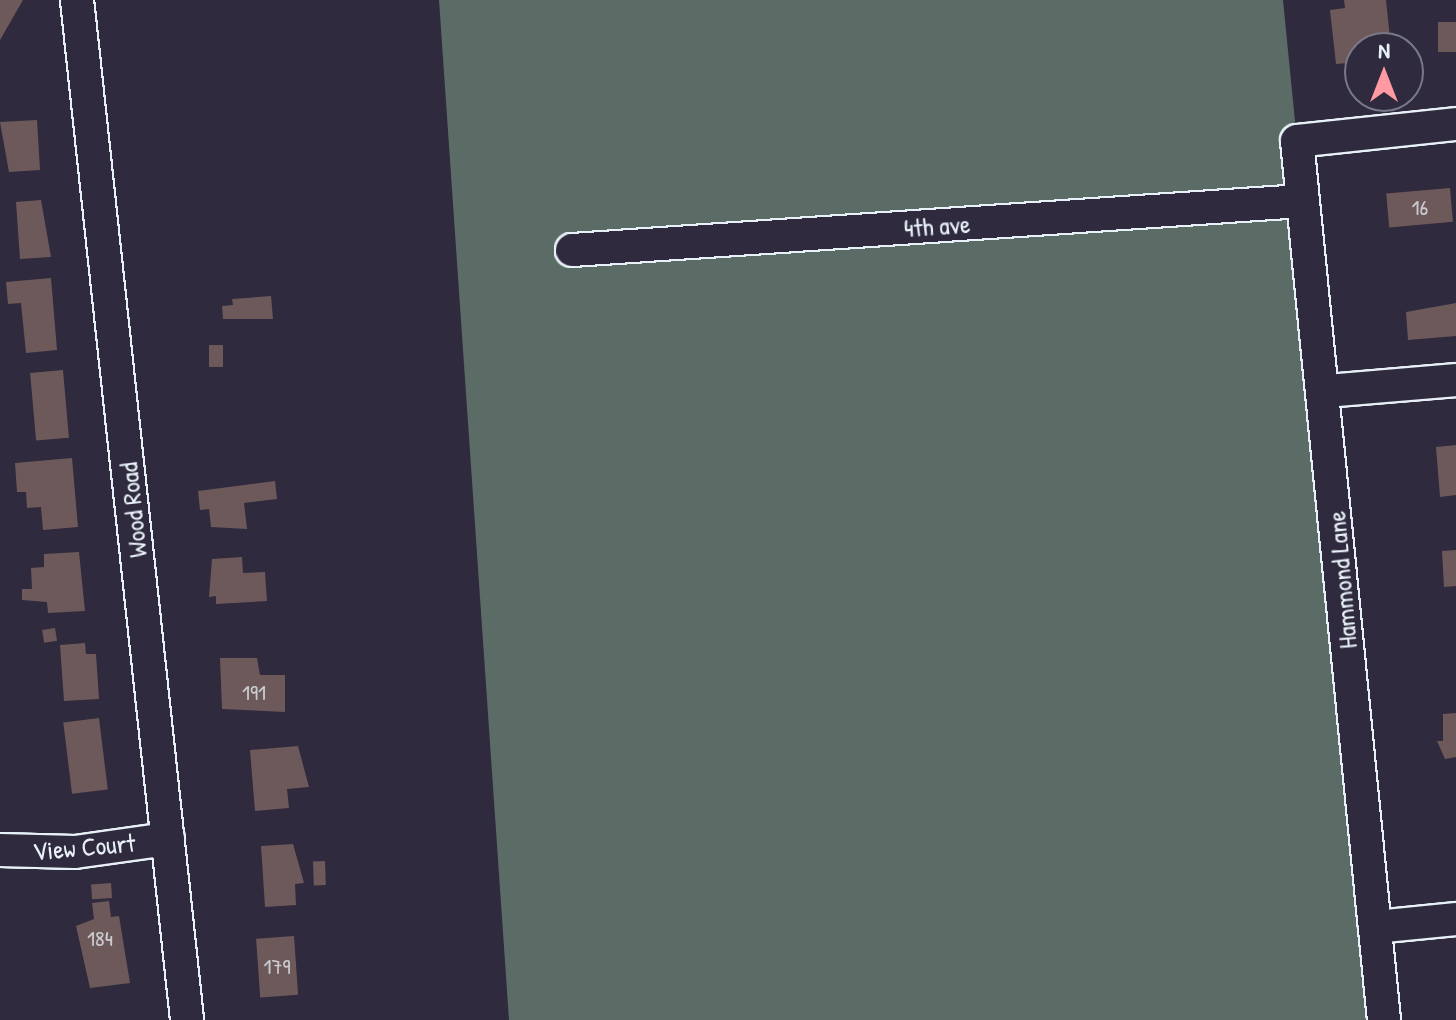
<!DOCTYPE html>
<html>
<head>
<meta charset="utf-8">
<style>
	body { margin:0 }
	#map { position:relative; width:1456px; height:1020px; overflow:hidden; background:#2f2a3d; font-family:"Patrick Hand",sans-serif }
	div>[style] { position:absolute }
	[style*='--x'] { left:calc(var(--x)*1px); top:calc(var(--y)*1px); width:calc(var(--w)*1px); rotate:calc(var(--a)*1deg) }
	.green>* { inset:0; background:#5a6c65 }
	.building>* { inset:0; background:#6d595a; transform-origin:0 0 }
	.roads { filter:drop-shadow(2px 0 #e8f1f8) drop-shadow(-2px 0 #e8f1f8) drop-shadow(0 2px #e8f1f8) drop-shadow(0 -2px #e8f1f8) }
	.minor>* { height:32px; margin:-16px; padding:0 16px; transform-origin:16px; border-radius:16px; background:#2f2a3d }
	span { translate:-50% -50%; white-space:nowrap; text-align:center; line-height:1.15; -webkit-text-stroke:6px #2f2a3d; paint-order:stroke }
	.number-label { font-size:22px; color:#c9cbd0 }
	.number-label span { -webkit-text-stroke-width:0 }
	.street-label { font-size:26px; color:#e8f1f8 }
	.north { position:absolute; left:1344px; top:32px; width:80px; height:80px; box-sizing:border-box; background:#2f2a3d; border:2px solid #797a88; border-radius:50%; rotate:0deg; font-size:22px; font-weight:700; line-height:32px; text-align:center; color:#e8f1f8 }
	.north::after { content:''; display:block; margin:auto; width:28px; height:36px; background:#ff9aa2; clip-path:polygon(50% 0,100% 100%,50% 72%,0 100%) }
</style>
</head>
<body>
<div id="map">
	<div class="green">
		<i style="clip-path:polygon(439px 0,1283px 0,1384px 1020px,509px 1020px)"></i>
	</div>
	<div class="building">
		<i style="clip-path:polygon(0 0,23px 0,0 40px)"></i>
		<i style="clip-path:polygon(1344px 0,1386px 0,1391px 48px,1360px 48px,1360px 62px,1336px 64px,1330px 10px,1345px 8px)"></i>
		<i style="left:1456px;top:22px;width:30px;height:18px;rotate:90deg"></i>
		<i style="clip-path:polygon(37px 120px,40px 170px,9px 172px,0 122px)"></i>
		<i style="left:1450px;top:188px;width:34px;height:64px;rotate:85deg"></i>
		<i style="clip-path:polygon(41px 200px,51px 257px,20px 259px,16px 202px)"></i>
		<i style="clip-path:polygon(51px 278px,57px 350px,26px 353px,21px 303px,8px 304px,6px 282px)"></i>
		<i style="clip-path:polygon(271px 296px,273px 319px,223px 319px,222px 306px,233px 305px,232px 299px)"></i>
		<i style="clip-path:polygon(1456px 303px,1456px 336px,1408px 340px,1406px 312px)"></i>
		<i style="left:209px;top:345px;width:14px;height:22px"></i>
		<i style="left:63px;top:370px;width:68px;height:33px;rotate:85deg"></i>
		<i style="clip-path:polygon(1456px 445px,1456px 495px,1440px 497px,1436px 447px)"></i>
		<i style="clip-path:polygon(72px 458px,78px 527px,43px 530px,41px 507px,27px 508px,26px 492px,17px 492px,15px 463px)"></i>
		<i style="clip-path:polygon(275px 481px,277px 499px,244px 503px,247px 529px,211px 527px,209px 509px,200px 510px,198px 491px)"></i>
		<i style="clip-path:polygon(1456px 550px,1456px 586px,1444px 587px,1442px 551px)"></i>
		<i style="clip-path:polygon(79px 552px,85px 611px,48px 613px,47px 602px,22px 600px,22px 589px,32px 589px,31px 568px,44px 567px,44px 554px)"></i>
		<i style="clip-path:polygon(242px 557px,243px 573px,265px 572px,267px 601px,216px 604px,216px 596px,209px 597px,212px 559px)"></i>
		<i style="left:55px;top:628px;width:13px;height:13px;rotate:81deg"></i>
		<i style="clip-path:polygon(85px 643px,86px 654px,96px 654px,99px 699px,64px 701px,60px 645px)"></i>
		<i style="clip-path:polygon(220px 658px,257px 658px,260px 675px,285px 675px,285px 712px,222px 709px)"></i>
		<i style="clip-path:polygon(1456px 713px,1456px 757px,1445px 759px,1437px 741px,1443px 741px,1443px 714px)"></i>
		<i style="left:99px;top:718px;width:72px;height:36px;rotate:83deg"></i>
		<i style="clip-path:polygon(298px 746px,309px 787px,287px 789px,289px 808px,255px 811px,250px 750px)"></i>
		<i style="clip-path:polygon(293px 844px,304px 883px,295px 884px,296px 905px,265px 907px,261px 846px)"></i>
		<i style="left:325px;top:861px;width:24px;height:12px;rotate:88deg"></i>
		<i style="left:111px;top:883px;width:15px;height:20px;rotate:86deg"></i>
		<i style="clip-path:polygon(109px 901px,111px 917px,119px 916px,130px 983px,90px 988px,76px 926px,94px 919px,92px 903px)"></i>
		<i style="left:294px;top:936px;width:59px;height:38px;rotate:86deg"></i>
	</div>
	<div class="roads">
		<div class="minor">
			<i style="--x:77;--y:0;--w:1026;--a:83.84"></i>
			<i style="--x:572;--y:250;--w:732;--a:-3.84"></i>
			<i style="--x:1326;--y:391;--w:130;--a:-4.8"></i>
			<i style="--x:0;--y:850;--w:75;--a:1.5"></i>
			<i style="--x:75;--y:852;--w:94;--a:-8"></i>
			<i style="--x:1375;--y:927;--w:81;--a:-5.6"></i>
			<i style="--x:1384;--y:1020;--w:883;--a:-95.65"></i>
			<i style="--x:1297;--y:141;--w:160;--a:-6.1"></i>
		</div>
	</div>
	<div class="number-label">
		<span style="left:1420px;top:208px">16</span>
		<span style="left:254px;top:693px">191</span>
		<span style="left:100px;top:939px">184</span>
		<span style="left:277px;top:967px">179</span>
	</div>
	<div class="street-label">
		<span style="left:937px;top:226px;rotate:-4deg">4th ave</span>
		<span style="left:133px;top:510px;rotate:-96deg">Wood Road</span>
		<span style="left:1342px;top:580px;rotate:-95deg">Hammond Lane</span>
		<span style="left:84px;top:847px;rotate:-5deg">View Court</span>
	</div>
	<div class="north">N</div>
</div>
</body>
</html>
